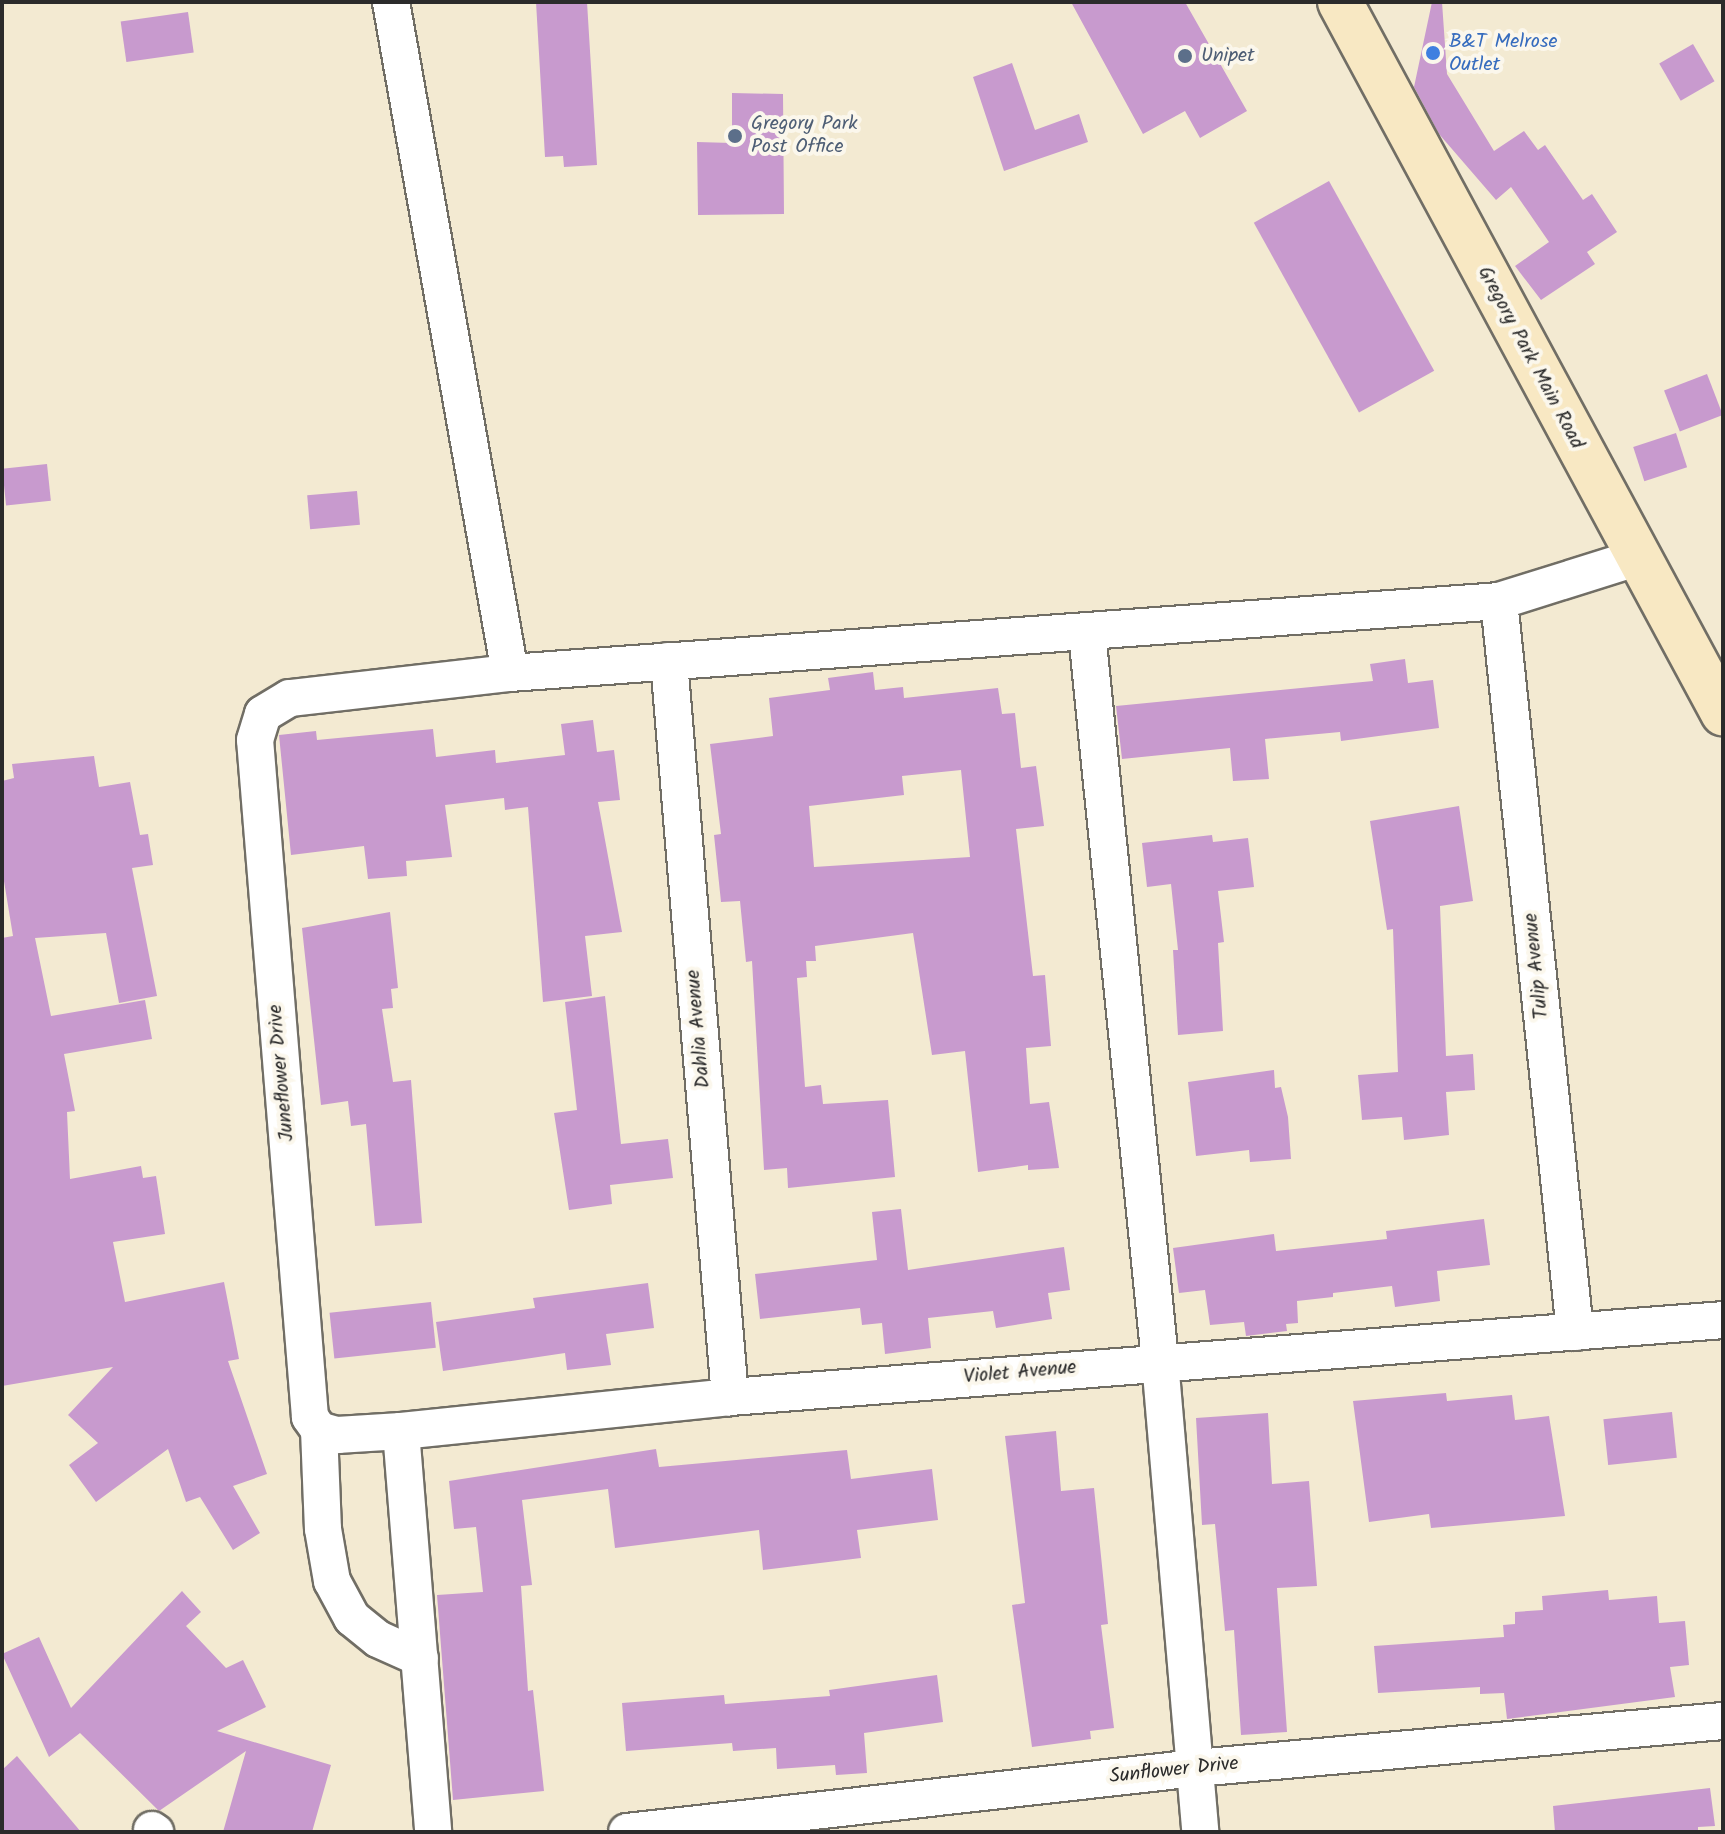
<!DOCTYPE html>
<html>
<head>
<meta charset="utf-8">
<style>
	body { margin:0 }
	#map { position:relative; width:1725px; height:1834px; overflow:hidden; background:#f3ead2; font-family:Kalam,sans-serif }
	div>[style] { position:absolute }
	[style*='--x'] { left:calc(var(--x)*1px); top:calc(var(--y)*1px); width:calc(var(--w)*1px); rotate:calc(var(--a)*1deg) }
	.building>* { inset:0; background:#c89ace; transform-origin:0 0 }
	.roads { filter:drop-shadow(2px 0 #716e65) drop-shadow(-2px 0 #716e65) drop-shadow(0 2px #716e65) drop-shadow(0 -2px #716e65) }
	.street>* { height:36px; margin:-18px; padding:0 18px; transform-origin:18px; border-radius:18px; background:#fff }
	.secondary>* { height:44px; margin:-22px; padding:0 22px; transform-origin:22px; border-radius:22px; background:#f8e8c3 }
	.dots>* { width:22px; height:22px; translate:-50% -50%; box-sizing:border-box; border:4px solid #fbf7ec; border-radius:50% }
	span { translate:-50% -50%; white-space:nowrap; text-align:center; line-height:1.15; -webkit-text-stroke:8px #fbf7ec; paint-order:stroke }
	.shop-label { font-size:20px; color:#366cbe }
	.left { translate:0 -50%; text-align:left }
	.service-label { font-size:20px; color:#4e5e75 }
	.street-label { font-size:20px; color:#2b2b2b }
	.frame { position:absolute; inset:0; border:4px solid #2b2b2b; pointer-events:none }
</style>
</head>
<body>
<div id="map">
	<div class="building">
		<i style="clip-path:polygon(536px 2px,587px 2px,597px 165px,564px 167px,563px 156px,545px 157px)"></i>
		<i style="clip-path:polygon(1071px 2px,1185px 2px,1247px 111px,1200px 138px,1185px 111px,1143px 134px)"></i>
		<i style="clip-path:polygon(1432px 2px,1442px 2px,1447px 74px,1494px 151px,1524px 131px,1538px 150px,1545px 145px,1583px 200px,1592px 194px,1617px 232px,1587px 252px,1595px 264px,1541px 300px,1515px 266px,1549px 242px,1511px 187px,1496px 200px,1439px 134px,1414px 87px)"></i>
		<i style="left:188px;top:12px;width:41px;height:68px;rotate:82deg"></i>
		<i style="left:1693px;top:44px;width:43px;height:39px;rotate:60deg"></i>
		<i style="clip-path:polygon(1012px 63px,1035px 130px,1079px 114px,1088px 142px,1004px 171px,973px 77px)"></i>
		<i style="clip-path:polygon(732px 93px,783px 94px,784px 214px,698px 215px,697px 142px,732px 143px)"></i>
		<i style="left:1329px;top:181px;width:217px;height:86px;rotate:61deg"></i>
		<i style="left:1707px;top:374px;width:44px;height:46px;rotate:69deg"></i>
		<i style="left:1676px;top:433px;width:36px;height:45px;rotate:72deg"></i>
		<i style="left:47px;top:464px;width:37px;height:45px;rotate:84deg"></i>
		<i style="left:357px;top:491px;width:34px;height:50px;rotate:85deg"></i>
		<i style="clip-path:polygon(1405px 659px,1408px 683px,1433px 680px,1439px 728px,1341px 741px,1340px 732px,1265px 739px,1269px 779px,1233px 781px,1230px 748px,1122px 759px,1116px 706px,1373px 681px,1370px 664px)"></i>
		<i style="clip-path:polygon(evenodd,873px 672px,875px 690px,903px 687px,904px 698px,998px 688px,1002px 714px,1015px 713px,1021px 768px,1036px 766px,1044px 826px,1016px 829px,1033px 976px,1045px 975px,1051px 1046px,1026px 1048px,1030px 1104px,1049px 1102px,1059px 1168px,1028px 1170px,1028px 1165px,978px 1172px,965px 1051px,932px 1055px,913px 933px,815px 946px,816px 961px,806px 961px,807px 977px,797px 978px,805px 1087px,821px 1085px,823px 1104px,888px 1100px,895px 1177px,788px 1188px,787px 1168px,764px 1170px,752px 961px,746px 962px,740px 901px,721px 902px,714px 835px,721px 834px,710px 744px,773px 736px,769px 698px,830px 690px,828px 678px,873px 672px,961px 770px,970px 857px,814px 867px,809px 806px,904px 795px,902px 776px,961px 770px)"></i>
		<i style="clip-path:polygon(593px 720px,597px 752px,614px 750px,620px 800px,598px 802px,622px 932px,585px 936px,592px 996px,543px 1002px,528px 807px,505px 810px,504px 798px,445px 805px,452px 857px,406px 861px,407px 876px,368px 879px,364px 846px,291px 855px,279px 735px,316px 731px,317px 740px,433px 729px,436px 757px,495px 750px,496px 763px,565px 755px,561px 724px)"></i>
		<i style="clip-path:polygon(94px 756px,99px 787px,130px 782px,140px 835px,148px 834px,153px 865px,132px 868px,157px 996px,119px 1003px,106px 933px,35px 938px,51px 1016px,145px 1000px,152px 1039px,64px 1054px,75px 1111px,67px 1112px,70px 1179px,141px 1166px,143px 1178px,156px 1176px,165px 1234px,113px 1242px,125px 1302px,224px 1282px,239px 1359px,228px 1361px,267px 1474px,233px 1486px,260px 1533px,233px 1550px,200px 1497px,186px 1502px,168px 1449px,96px 1502px,69px 1465px,98px 1443px,68px 1415px,113px 1367px,2px 1386px,2px 938px,13px 936px,2px 869px,2px 781px,14px 778px,12px 764px)"></i>
		<i style="clip-path:polygon(1459px 806px,1473px 901px,1440px 906px,1446px 1056px,1473px 1054px,1475px 1090px,1446px 1092px,1449px 1135px,1404px 1140px,1402px 1117px,1362px 1120px,1358px 1075px,1398px 1072px,1393px 929px,1387px 930px,1370px 821px)"></i>
		<i style="clip-path:polygon(1212px 835px,1213px 842px,1248px 838px,1254px 887px,1218px 891px,1224px 942px,1218px 943px,1223px 1031px,1178px 1035px,1173px 950px,1178px 950px,1171px 884px,1147px 887px,1142px 843px)"></i>
		<i style="clip-path:polygon(390px 912px,398px 988px,391px 989px,393px 1008px,382px 1009px,393px 1082px,411px 1080px,422px 1223px,375px 1226px,366px 1124px,351px 1126px,348px 1101px,321px 1105px,302px 928px)"></i>
		<i style="clip-path:polygon(605px 996px,621px 1144px,668px 1139px,673px 1178px,610px 1185px,612px 1204px,569px 1210px,554px 1113px,577px 1110px,565px 1002px)"></i>
		<i style="clip-path:polygon(1274px 1070px,1275px 1088px,1281px 1087px,1288px 1117px,1291px 1159px,1250px 1162px,1249px 1150px,1196px 1156px,1188px 1082px)"></i>
		<i style="clip-path:polygon(901px 1209px,908px 1270px,1064px 1247px,1070px 1290px,1048px 1293px,1052px 1319px,996px 1328px,993px 1311px,928px 1318px,931px 1348px,885px 1354px,882px 1323px,862px 1325px,860px 1308px,760px 1319px,755px 1274px,877px 1260px,872px 1212px)"></i>
		<i style="clip-path:polygon(1484px 1219px,1490px 1265px,1437px 1271px,1440px 1301px,1395px 1307px,1392px 1286px,1333px 1293px,1333px 1297px,1297px 1301px,1298px 1323px,1286px 1324px,1287px 1331px,1246px 1336px,1244px 1322px,1210px 1325px,1205px 1290px,1179px 1293px,1173px 1248px,1274px 1234px,1276px 1251px,1387px 1239px,1386px 1231px)"></i>
		<i style="clip-path:polygon(648px 1283px,654px 1328px,606px 1334px,611px 1365px,567px 1370px,565px 1353px,443px 1371px,436px 1322px,535px 1308px,533px 1298px)"></i>
		<i style="left:431px;top:1302px;width:46px;height:102px;rotate:84deg"></i>
		<i style="clip-path:polygon(1446px 1393px,1447px 1401px,1512px 1395px,1515px 1420px,1549px 1416px,1565px 1516px,1431px 1528px,1429px 1514px,1369px 1522px,1353px 1401px)"></i>
		<i style="left:1672px;top:1412px;width:46px;height:69px;rotate:84deg"></i>
		<i style="clip-path:polygon(1268px 1413px,1272px 1484px,1309px 1481px,1317px 1586px,1277px 1588px,1287px 1732px,1241px 1735px,1234px 1630px,1225px 1631px,1215px 1524px,1202px 1525px,1196px 1418px)"></i>
		<i style="clip-path:polygon(1056px 1431px,1061px 1491px,1094px 1488px,1108px 1624px,1101px 1625px,1114px 1728px,1090px 1731px,1091px 1739px,1032px 1747px,1012px 1605px,1025px 1603px,1005px 1436px)"></i>
		<i style="clip-path:polygon(656px 1449px,659px 1467px,847px 1450px,851px 1479px,932px 1469px,938px 1520px,857px 1530px,861px 1558px,763px 1570px,759px 1530px,615px 1548px,608px 1489px,522px 1500px,532px 1585px,521px 1586px,528px 1691px,533px 1690px,544px 1791px,453px 1800px,437px 1595px,483px 1592px,476px 1527px,454px 1529px,449px 1481px)"></i>
		<i style="clip-path:polygon(1608px 1590px,1609px 1600px,1657px 1596px,1659px 1623px,1685px 1621px,1689px 1665px,1670px 1667px,1675px 1697px,1507px 1719px,1504px 1693px,1480px 1694px,1480px 1687px,1378px 1693px,1374px 1646px,1504px 1637px,1503px 1625px,1515px 1624px,1515px 1612px,1543px 1610px,1542px 1596px)"></i>
		<i style="clip-path:polygon(182px 1591px,201px 1612px,186px 1626px,226px 1668px,243px 1660px,266px 1707px,217px 1731px,331px 1765px,312px 1832px,223px 1832px,246px 1751px,159px 1811px,80px 1733px,49px 1757px,2px 1654px,39px 1637px,71px 1708px)"></i>
		<i style="clip-path:polygon(937px 1675px,943px 1722px,864px 1733px,867px 1773px,836px 1775px,835px 1765px,777px 1769px,776px 1748px,733px 1751px,732px 1743px,626px 1751px,622px 1703px,724px 1695px,725px 1704px,830px 1696px,829px 1690px)"></i>
		<i style="clip-path:polygon(17px 1756px,81px 1832px,2px 1832px,2px 1770px)"></i>
		<i style="clip-path:polygon(1710px 1788px,1715px 1826px,1698px 1827px,1698px 1832px,1555px 1832px,1553px 1806px)"></i>
	</div>
	<div class="roads">
		<div class="street">
			<i style="--x:391;--y:2;--w:681;--a:79.94"></i>
			<i style="--x:1499;--y:601;--w:735;--a:84.06"></i>
			<i style="--x:1087;--y:633;--w:732;--a:84.27"></i>
			<i style="--x:1160;--y:1361;--w:473;--a:85.1"></i>
			<i style="--x:669;--y:661;--w:739;--a:85.26"></i>
			<i style="--x:319;--y:1430;--w:16;--a:-125"></i>
			<i style="--x:310;--y:1417;--w:679;--a:-94.64"></i>
			<i style="--x:255;--y:740;--w:27;--a:-73"></i>
			<i style="--x:263;--y:714;--w:31;--a:-31"></i>
			<i style="--x:290;--y:698;--w:221;--a:-6.5"></i>
			<i style="--x:510;--y:673;--w:992;--a:-4.16"></i>
			<i style="--x:1499;--y:601;--w:144;--a:-17.4"></i>
			<i style="--x:319;--y:1430;--w:19;--a:16"></i>
			<i style="--x:337;--y:1435;--w:64;--a:-3.6"></i>
			<i style="--x:401;--y:1431;--w:331;--a:-5.9"></i>
			<i style="--x:730;--y:1397;--w:996;--a:-4.43"></i>
			<i style="--x:319;--y:1430;--w:99;--a:87.7"></i>
			<i style="--x:323;--y:1529;--w:53;--a:80.2"></i>
			<i style="--x:332;--y:1581;--w:42;--a:61.6"></i>
			<i style="--x:352;--y:1618;--w:33;--a:39"></i>
			<i style="--x:378;--y:1639;--w:46;--a:24.3"></i>
			<i style="--x:401;--y:1431;--w:402;--a:85.4"></i>
			<i style="--x:152;--y:1830;--w:4;--a:34"></i>
			<i style="--x:627;--y:1832;--w:573;--a:-6.42"></i>
			<i style="--x:1196;--y:1768;--w:529;--a:-5.1"></i>
		</div>
		<div class="secondary">
			<i style="--x:1340;--y:2;--w:808;--a:61.69"></i>
		</div>
	</div>
	<div class="dots">
		<i style="left:1433px;top:53px;background:#3f7fe0"></i>
		<i style="left:1185px;top:56px;background:#5c6f8a"></i>
		<i style="left:735px;top:136px;background:#5c6f8a"></i>
	</div>
	<div class="shop-label">
		<span class="left" style="left:1449px;top:54px">B&amp;T Melrose<br>Outlet</span>
	</div>
	<div class="service-label">
		<span class="left" style="left:1201px;top:56px">Unipet</span>
		<span class="left" style="left:751px;top:136px">Gregory Park<br>Post Office</span>
	</div>
	<div class="street-label">
		<span style="left:1530px;top:358px;rotate:62deg">Gregory Park Main Road</span>
		<span style="left:1537px;top:966px;rotate:-96deg">Tulip Avenue</span>
		<span style="left:699px;top:1029px;rotate:-95deg">Dahlia Avenue</span>
		<span style="left:282px;top:1073px;rotate:-95deg">Juneflower Drive</span>
		<span style="left:1020px;top:1373px;rotate:-5deg">Violet Avenue</span>
		<span style="left:1174px;top:1771px;rotate:-6deg">Sunflower Drive</span>
	</div>
	<div class="frame"></div>
</div>
</body>
</html>
